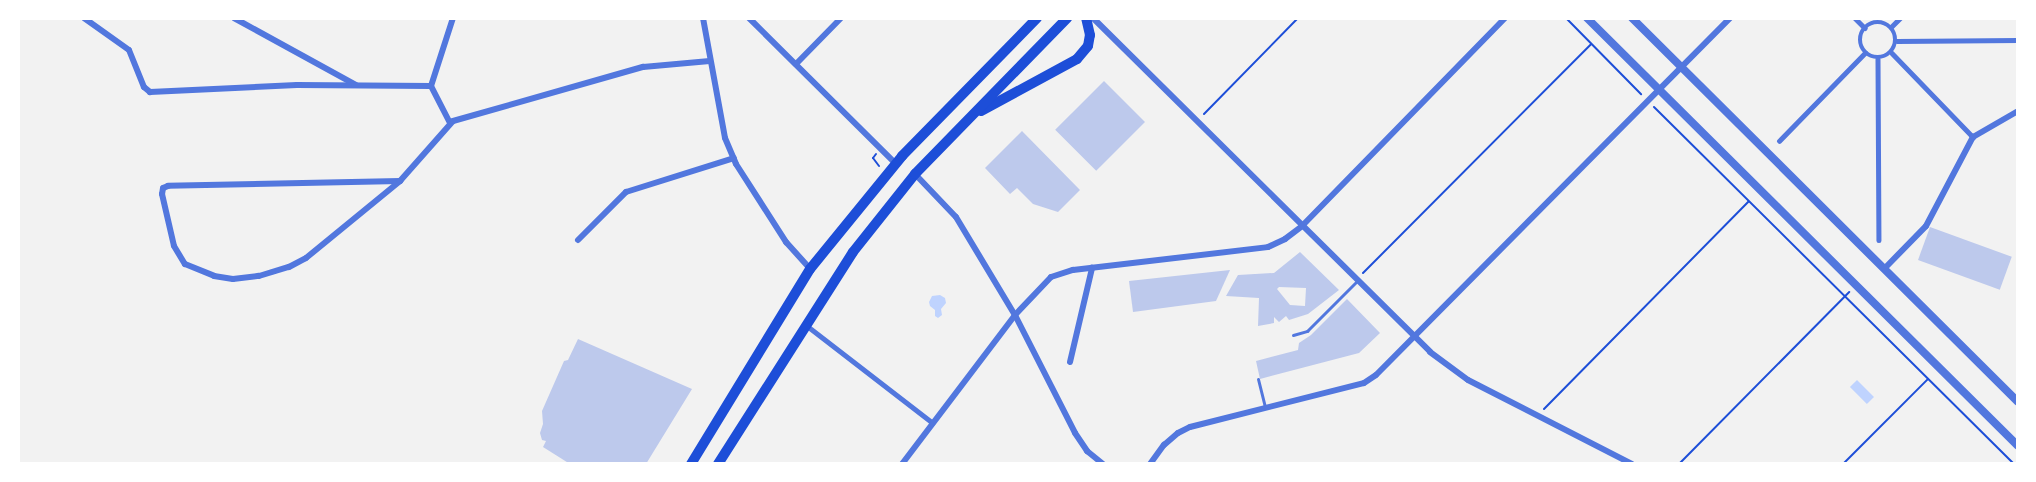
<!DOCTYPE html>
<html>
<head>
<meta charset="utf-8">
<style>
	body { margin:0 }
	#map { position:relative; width:2036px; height:482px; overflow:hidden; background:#f2f2f2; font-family:Manrope,sans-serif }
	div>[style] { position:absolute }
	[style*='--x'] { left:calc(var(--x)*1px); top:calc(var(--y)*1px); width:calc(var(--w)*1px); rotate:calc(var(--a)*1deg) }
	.water>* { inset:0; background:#bfd3fe; transform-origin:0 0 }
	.building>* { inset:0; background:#bdc9ec; transform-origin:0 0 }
	.path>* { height:2px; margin:-1px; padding:0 1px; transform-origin:1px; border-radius:1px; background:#1d4ed8 }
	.service>* { height:3px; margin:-1.5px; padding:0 1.5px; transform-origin:1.5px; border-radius:1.5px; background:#5277de }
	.pedestrian>* { height:4.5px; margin:-2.25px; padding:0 2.25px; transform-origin:2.25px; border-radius:2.25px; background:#5277de }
	.pedestrian>.ring { margin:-2.25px; padding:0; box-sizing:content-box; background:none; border:4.5px solid #5277de; border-radius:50% }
	.minor>* { height:6px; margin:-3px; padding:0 3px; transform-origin:3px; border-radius:3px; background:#5277de }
	.tertiary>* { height:8px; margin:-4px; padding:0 4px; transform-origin:4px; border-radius:4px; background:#5277de }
	.primary>* { height:10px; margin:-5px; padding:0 5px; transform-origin:5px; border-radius:5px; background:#1d4ed8 }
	span { translate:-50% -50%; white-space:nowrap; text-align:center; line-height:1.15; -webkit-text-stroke:4.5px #fff; paint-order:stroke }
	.frame { position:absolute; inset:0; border:20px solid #fff; pointer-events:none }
</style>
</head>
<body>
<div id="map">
	<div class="water">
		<i style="clip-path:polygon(940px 295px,945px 298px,946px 303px,941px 309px,942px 315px,938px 318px,935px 316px,935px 310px,930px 306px,929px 302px,932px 296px)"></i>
		<i style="left:1857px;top:380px;width:24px;height:10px;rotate:45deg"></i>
	</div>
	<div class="building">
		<i style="left:1104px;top:81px;width:58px;height:69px;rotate:45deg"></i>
		<i style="clip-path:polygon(1022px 131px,1080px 190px,1058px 212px,1033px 204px,1017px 188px,1010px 194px,985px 168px)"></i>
		<i style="left:1930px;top:227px;width:87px;height:35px;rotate:20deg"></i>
		<i style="clip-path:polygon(evenodd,1300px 252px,1339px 290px,1308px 314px,1289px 320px,1286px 316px,1279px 322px,1274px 317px,1274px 323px,1258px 326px,1259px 298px,1226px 296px,1238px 275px,1274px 273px,1300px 252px,1279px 287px,1306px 288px,1305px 306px,1290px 305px,1277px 289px,1279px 287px)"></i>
		<i style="clip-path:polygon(1230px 270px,1216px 301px,1133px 312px,1129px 281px)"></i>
		<i style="clip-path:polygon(1347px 299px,1380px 333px,1359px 353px,1260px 379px,1256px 361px,1298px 350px,1299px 343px,1311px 335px)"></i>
		<i style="clip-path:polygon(578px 339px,692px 389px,646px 464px,570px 464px,543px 447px,546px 441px,542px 440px,540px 433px,543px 424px,542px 411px,564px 361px,568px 360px)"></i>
	</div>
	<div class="path">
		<i style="--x:1566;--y:18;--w:107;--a:45.4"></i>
		<i style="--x:1654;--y:107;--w:507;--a:44.76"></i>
		<i style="--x:1204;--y:114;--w:134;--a:-45.6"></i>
		<i style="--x:876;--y:154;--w:5;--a:127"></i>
		<i style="--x:873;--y:158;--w:10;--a:53"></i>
		<i style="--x:1363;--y:273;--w:323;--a:-45.1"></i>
		<i style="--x:1544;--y:409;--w:291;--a:-45.4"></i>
		<i style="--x:1679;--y:464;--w:242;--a:-45.3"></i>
		<i style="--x:1843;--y:464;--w:120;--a:-45"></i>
	</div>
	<div class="service">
		<i style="--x:1293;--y:335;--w:15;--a:-16"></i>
		<i style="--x:1307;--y:331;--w:71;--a:-45"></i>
		<i style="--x:1258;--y:379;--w:29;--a:76"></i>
	</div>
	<div class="pedestrian">
		<i style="--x:1855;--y:18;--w:14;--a:45"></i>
		<i class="ring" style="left:1860px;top:22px;width:31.5px;height:31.5px"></i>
		<i style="--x:1891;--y:27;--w:13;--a:-45"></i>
		<i style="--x:1897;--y:41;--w:121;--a:-0.5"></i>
		<i style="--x:1892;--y:53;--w:117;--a:46"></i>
		<i style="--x:1878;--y:59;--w:181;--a:89.7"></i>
		<i style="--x:1779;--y:141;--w:123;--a:-45.7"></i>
		<i style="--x:810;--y:328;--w:155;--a:37.7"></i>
	</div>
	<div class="minor">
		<i style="--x:84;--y:18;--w:55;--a:35.4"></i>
		<i style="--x:129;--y:50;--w:40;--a:68"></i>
		<i style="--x:144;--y:87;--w:8;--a:40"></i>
		<i style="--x:150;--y:92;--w:147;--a:-2.7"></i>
		<i style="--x:297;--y:85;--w:134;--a:0.4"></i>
		<i style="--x:234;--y:18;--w:139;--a:28.8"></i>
		<i style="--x:703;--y:18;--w:122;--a:79.6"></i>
		<i style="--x:725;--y:138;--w:28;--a:67"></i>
		<i style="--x:736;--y:164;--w:93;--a:57.3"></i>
		<i style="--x:786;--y:242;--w:36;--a:48"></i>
		<i style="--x:749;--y:18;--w:206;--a:44.8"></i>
		<i style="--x:1093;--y:18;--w:474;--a:44.7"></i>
		<i style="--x:1430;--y:352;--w:47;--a:36.4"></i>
		<i style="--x:1468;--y:380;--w:184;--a:27.1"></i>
		<i style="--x:796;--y:64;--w:64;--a:-45.6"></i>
		<i style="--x:450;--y:123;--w:42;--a:-117.2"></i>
		<i style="--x:431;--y:86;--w:71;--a:-72.1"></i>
		<i style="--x:915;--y:174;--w:59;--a:46.4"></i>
		<i style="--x:956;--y:217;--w:114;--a:59"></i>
		<i style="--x:1015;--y:315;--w:132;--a:63"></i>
		<i style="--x:1075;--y:433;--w:22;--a:56"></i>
		<i style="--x:1087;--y:451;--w:21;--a:39"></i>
		<i style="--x:400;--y:181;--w:232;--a:178.8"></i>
		<i style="--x:168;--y:186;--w:5;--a:158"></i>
		<i style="--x:163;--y:188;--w:6;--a:99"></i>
		<i style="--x:162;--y:194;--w:53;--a:77"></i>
		<i style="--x:174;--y:246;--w:21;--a:59"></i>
		<i style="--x:185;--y:264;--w:31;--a:22"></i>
		<i style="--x:214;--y:276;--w:19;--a:9"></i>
		<i style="--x:233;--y:279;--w:26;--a:-7"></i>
		<i style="--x:259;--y:276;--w:31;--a:-17"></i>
		<i style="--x:289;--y:267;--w:19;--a:-28"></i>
		<i style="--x:306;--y:258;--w:122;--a:-39.3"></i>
		<i style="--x:400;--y:181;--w:80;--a:-48.5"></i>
		<i style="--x:453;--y:121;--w:198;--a:-15.9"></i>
		<i style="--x:643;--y:67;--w:67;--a:-5.1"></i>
		<i style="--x:578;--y:240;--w:68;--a:-45"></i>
		<i style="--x:626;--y:192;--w:113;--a:-17.5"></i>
		<i style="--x:1884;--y:269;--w:60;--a:-45.7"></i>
		<i style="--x:1926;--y:226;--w:101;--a:-62.2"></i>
		<i style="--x:1973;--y:137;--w:52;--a:-30"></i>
		<i style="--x:1070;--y:362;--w:97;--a:-76.8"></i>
		<i style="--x:902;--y:464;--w:187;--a:-52.8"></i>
		<i style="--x:1015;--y:315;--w:52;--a:-46.5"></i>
		<i style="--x:1051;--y:277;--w:23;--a:-18"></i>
		<i style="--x:1073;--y:270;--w:196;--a:-6.7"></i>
		<i style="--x:1268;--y:247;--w:19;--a:-25"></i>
		<i style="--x:1285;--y:239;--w:21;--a:-37"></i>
		<i style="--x:1302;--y:226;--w:291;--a:-45.7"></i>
		<i style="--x:1150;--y:464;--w:24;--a:-54"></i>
		<i style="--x:1164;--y:445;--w:18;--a:-41"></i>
		<i style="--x:1178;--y:433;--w:13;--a:-27"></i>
		<i style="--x:1190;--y:427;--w:179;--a:-14.2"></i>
		<i style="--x:1364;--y:383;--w:14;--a:-34"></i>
		<i style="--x:1376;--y:375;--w:503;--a:-45.24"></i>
	</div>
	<div class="tertiary">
		<i style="--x:1587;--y:18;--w:607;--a:44.8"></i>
		<i style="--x:1632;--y:18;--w:544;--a:44.85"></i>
	</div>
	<div class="primary">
		<i style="--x:981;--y:111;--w:109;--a:-28.4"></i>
		<i style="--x:1077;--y:59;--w:17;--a:-50"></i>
		<i style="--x:1088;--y:46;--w:11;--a:-80"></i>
		<i style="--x:1090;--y:35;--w:17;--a:-103"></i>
		<i style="--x:691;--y:464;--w:228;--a:-58.6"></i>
		<i style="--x:810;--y:269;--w:146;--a:-50.8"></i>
		<i style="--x:902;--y:156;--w:193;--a:-45.6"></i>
		<i style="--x:718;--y:464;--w:251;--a:-57.5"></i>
		<i style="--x:853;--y:252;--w:100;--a:-51.5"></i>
		<i style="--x:915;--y:174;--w:218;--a:-45.7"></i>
	</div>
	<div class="frame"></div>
</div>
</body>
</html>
